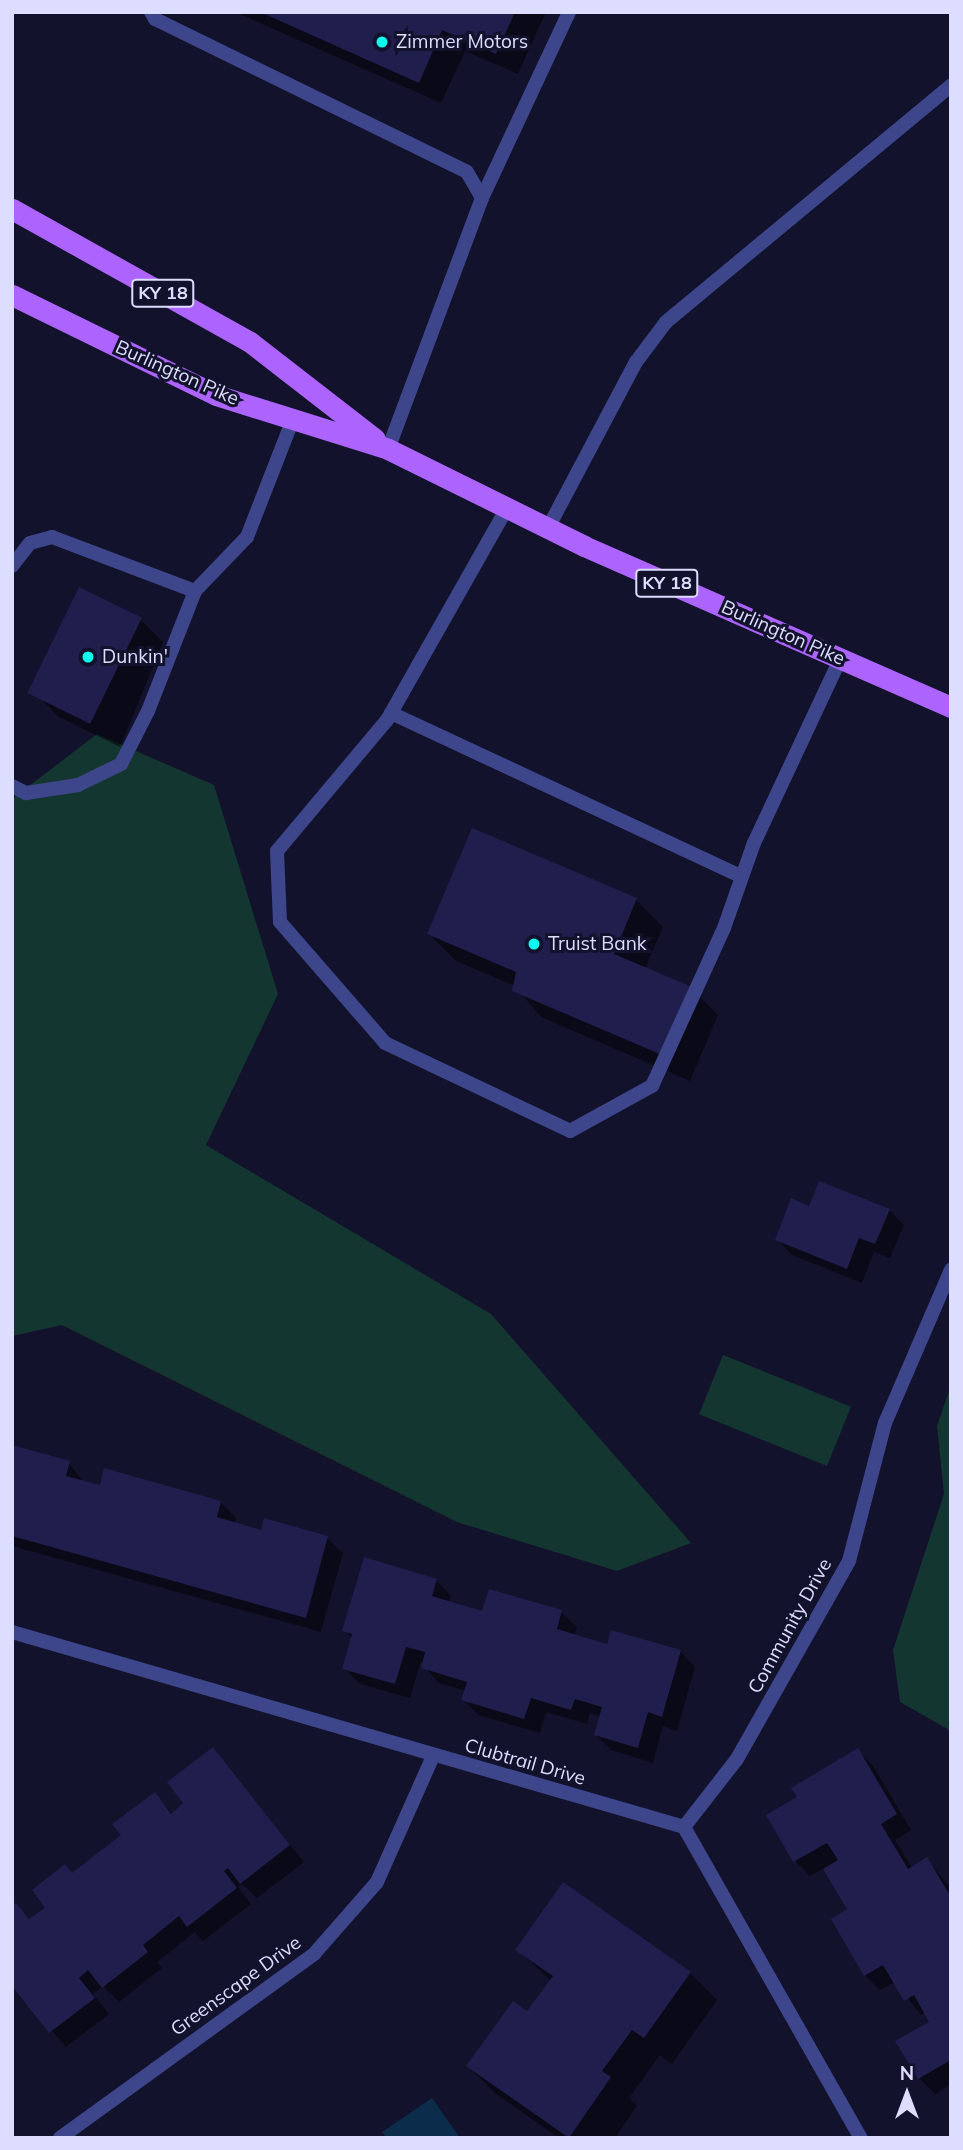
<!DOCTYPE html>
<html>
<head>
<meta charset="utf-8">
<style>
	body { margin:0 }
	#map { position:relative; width:963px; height:2150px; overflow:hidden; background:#12122c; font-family:Mulish,sans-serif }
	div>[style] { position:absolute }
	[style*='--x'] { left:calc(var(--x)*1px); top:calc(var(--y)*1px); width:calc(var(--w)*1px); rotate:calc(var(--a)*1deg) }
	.green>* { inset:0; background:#143630; transform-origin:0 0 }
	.water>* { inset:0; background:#0b2d4b }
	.shadow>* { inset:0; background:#0007 }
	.building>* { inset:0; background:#201e4d; transform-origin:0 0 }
	.lane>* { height:14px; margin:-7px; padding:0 7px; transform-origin:7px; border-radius:7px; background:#3d468b }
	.street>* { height:14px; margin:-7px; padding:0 7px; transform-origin:7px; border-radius:7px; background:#3d468b }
	.primary>* { height:21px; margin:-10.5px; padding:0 10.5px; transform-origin:10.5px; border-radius:10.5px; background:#ad64fe }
	.dots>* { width:19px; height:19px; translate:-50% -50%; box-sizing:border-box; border:4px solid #12122c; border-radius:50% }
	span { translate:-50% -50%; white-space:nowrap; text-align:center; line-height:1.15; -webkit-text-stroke:6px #12122c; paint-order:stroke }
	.shield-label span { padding:2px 5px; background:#12122c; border:2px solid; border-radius:5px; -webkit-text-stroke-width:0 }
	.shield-label { font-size:18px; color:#dddeff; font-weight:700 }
	.poi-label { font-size:19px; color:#dddeff }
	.left { translate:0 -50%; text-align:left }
	.street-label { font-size:19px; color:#dddeff }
	.frame { position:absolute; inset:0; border:14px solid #dddeff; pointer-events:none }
	.north { position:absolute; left:872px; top:2059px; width:70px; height:70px; -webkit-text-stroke:5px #12122c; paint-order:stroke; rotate:0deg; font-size:19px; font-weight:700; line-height:28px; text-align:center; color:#dddeff }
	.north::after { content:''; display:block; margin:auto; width:24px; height:32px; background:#dddeff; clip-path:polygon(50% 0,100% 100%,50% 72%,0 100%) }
</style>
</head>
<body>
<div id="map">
	<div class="green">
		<i style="clip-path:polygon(97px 734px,214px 785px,278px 994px,206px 1145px,491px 1314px,691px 1543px,617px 1571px,457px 1522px,62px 1325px,12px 1336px,12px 799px)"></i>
		<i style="left:723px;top:1355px;width:138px;height:64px;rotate:22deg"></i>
		<i style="clip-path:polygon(951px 1385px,951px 1731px,900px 1702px,893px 1650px,944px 1494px,937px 1426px)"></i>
	</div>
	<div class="water">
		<i style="clip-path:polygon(432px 2098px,460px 2138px,387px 2138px,382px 2132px)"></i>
	</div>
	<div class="shadow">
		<i style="clip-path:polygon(235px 12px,546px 12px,518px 74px,465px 51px,441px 103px)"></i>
		<i style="clip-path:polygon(141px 620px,163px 642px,120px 747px,59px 717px,37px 695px)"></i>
		<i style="clip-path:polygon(636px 900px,663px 927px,645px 969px,691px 988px,718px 1015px,690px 1081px,541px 1017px,515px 986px,456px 961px,429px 934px)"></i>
		<i style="clip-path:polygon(810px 1208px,889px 1210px,904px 1225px,890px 1258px,874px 1252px,862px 1283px,792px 1255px,777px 1239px)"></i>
		<i style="clip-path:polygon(12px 1447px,69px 1463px,84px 1483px,220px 1502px,236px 1518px,234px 1524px,262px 1532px,327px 1538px,343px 1553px,321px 1632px,12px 1546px)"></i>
		<i style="clip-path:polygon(436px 1580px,451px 1596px,449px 1603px,484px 1613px,561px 1612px,577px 1627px,574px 1636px,609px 1646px,680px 1651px,695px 1667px,677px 1731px,663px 1726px,653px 1763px,611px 1750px,596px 1735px,601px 1717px,590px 1713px,587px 1724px,546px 1712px,540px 1733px,478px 1715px,463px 1699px,466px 1691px,438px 1683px,421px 1661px,410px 1698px,360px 1684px,344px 1668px,353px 1639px,344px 1630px)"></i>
		<i style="clip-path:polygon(213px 1749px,304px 1862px,257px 1898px,242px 1884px,238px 1887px,251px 1904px,203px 1941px,195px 1932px,157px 1962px,162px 1968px,119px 2002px,103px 1986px,93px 1994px,109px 2014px,66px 2047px,12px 1983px,16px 1905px,31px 1920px,47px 1908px,73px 1874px,123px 1836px,154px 1794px,173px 1814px,186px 1804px)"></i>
		<i style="clip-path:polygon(858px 1751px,873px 1766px,911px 1830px,895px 1840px,912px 1868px,927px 1859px,951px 1889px,951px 2084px,935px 2094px,919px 2078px,898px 2042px,931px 2022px,926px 2013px,921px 2015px,895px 1982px,880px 1990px,865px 1975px,850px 1910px,825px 1868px,810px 1876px,795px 1861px,768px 1816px,799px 1798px)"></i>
		<i style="clip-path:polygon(518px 1950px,690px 1973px,717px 2000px,672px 2064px,660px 2055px,629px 2098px,637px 2106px,615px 2138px,559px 2138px,495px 2093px,468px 2066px,528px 2014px,551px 1981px)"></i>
	</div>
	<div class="building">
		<i style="clip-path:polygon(260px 12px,515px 12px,496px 54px,442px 30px,419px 83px)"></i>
		<i style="left:79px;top:587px;width:70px;height:118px;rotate:26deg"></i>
		<i style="clip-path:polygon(472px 828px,637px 898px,614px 954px,692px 987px,662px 1055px,512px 991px,516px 972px,427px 934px)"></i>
		<i style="clip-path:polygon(819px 1181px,890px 1209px,875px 1244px,859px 1238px,847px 1269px,775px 1240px,791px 1198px,809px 1206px)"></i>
		<i style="clip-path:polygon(12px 1445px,70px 1461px,66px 1476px,100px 1485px,104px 1468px,221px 1501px,217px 1517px,261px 1530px,264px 1518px,328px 1536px,306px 1618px,12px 1536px)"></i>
		<i style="clip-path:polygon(364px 1557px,437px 1579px,432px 1596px,482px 1611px,489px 1589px,562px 1610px,557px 1629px,607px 1644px,611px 1630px,681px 1650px,662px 1717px,648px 1712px,638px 1748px,594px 1735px,602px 1707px,575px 1699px,571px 1710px,531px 1698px,524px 1719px,461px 1700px,467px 1682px,421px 1668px,425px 1652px,406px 1647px,395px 1684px,342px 1669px,352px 1634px,342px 1631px)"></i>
		<i style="clip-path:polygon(213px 1747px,290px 1845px,240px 1884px,228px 1868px,224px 1871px,237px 1888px,187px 1927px,179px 1916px,143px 1945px,148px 1952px,102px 1988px,88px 1970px,79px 1978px,95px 1998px,49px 2033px,12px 1986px,12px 1906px,16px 1903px,29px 1919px,45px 1908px,32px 1890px,65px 1864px,72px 1873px,121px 1835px,112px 1824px,155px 1792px,171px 1814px,183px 1803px,167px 1782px)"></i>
		<i style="clip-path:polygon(858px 1748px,897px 1814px,881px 1824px,908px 1869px,927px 1857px,951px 1897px,951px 2060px,918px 2079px,895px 2041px,929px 2022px,914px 1995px,904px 2001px,883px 1965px,864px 1976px,831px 1919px,847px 1909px,823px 1869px,838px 1860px,827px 1843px,793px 1862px,766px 1815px,797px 1797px,791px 1788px)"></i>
		<i style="clip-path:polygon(563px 1882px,691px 1972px,644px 2038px,632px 2030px,602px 2071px,611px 2077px,569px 2138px,466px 2066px,513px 2001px,527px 2011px,553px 1976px,515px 1950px)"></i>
	</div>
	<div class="lane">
		<i style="--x:151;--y:12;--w:8;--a:60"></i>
		<i style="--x:155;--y:19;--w:347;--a:26.1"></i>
		<i style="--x:467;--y:172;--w:30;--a:60"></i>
		<i style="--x:482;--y:198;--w:268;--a:110.5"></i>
		<i style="--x:482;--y:198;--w:205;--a:-64.9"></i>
		<i style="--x:507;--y:508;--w:244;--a:119.5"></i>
		<i style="--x:387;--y:720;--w:171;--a:130"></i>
		<i style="--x:277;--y:851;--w:71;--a:87.6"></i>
		<i style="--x:280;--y:922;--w:160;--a:49"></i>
		<i style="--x:385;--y:1043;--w:205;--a:25.4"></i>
		<i style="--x:570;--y:1131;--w:94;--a:-28.8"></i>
		<i style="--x:652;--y:1086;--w:174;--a:-65.5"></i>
		<i style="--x:724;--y:928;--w:90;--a:-70.6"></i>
		<i style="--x:754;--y:843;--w:203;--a:-64.9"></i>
		<i style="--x:548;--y:528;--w:188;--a:-62.1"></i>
		<i style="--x:636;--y:362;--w:50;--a:-53.1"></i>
		<i style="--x:666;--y:322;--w:371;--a:-39.7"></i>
		<i style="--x:12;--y:566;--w:29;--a:-52"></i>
		<i style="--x:30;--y:543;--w:23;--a:-15"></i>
		<i style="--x:52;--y:537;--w:153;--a:20.7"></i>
		<i style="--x:195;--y:591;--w:75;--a:-46.1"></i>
		<i style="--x:247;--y:537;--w:127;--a:-68.7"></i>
		<i style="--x:391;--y:713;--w:387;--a:25"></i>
		<i style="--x:12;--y:786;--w:16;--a:27"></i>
		<i style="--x:26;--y:793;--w:53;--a:-8.7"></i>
		<i style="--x:78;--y:785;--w:48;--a:-26"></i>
		<i style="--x:121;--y:764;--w:59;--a:-63"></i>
		<i style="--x:148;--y:711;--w:129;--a:-68.6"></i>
	</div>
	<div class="street">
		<i style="--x:12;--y:1632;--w:700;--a:16.18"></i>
		<i style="--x:684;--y:1827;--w:358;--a:60.4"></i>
		<i style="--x:684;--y:1827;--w:86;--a:-52.1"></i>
		<i style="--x:737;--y:1759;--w:227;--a:-60.5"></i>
		<i style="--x:849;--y:1561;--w:143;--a:-75.4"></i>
		<i style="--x:885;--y:1423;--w:167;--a:-66.7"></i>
		<i style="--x:60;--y:2138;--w:314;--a:-35.9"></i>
		<i style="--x:314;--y:1954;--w:96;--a:-48.8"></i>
		<i style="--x:377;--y:1882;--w:138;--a:-66"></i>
	</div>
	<div class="primary">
		<i style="--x:12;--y:209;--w:273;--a:29.2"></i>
		<i style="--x:250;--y:342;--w:158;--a:37.8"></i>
		<i style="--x:12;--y:295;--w:227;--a:26.1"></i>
		<i style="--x:216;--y:395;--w:180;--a:17.4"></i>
		<i style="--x:388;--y:449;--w:219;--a:26.3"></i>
		<i style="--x:584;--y:546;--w:401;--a:23.7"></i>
	</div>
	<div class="dots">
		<i style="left:382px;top:42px;background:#0afef0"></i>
		<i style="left:88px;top:657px;background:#0afef0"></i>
		<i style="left:534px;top:944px;background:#0afef0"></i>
	</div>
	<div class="shield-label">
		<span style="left:163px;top:293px">KY 18</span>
		<span style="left:667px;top:583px">KY 18</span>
	</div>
	<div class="poi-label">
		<span class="left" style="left:396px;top:42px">Zimmer Motors</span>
		<span class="left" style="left:102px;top:657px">Dunkin'</span>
		<span class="left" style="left:548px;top:944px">Truist Bank</span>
	</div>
	<div class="street-label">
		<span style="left:177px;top:373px;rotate:24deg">Burlington Pike</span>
		<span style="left:783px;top:633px;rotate:24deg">Burlington Pike</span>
		<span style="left:790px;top:1626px;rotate:-61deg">Community Drive</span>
		<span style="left:525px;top:1762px;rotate:16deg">Clubtrail Drive</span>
		<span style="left:236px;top:1986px;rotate:-36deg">Greenscape Drive</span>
	</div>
	<div class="frame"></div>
	<div class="north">N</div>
</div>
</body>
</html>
